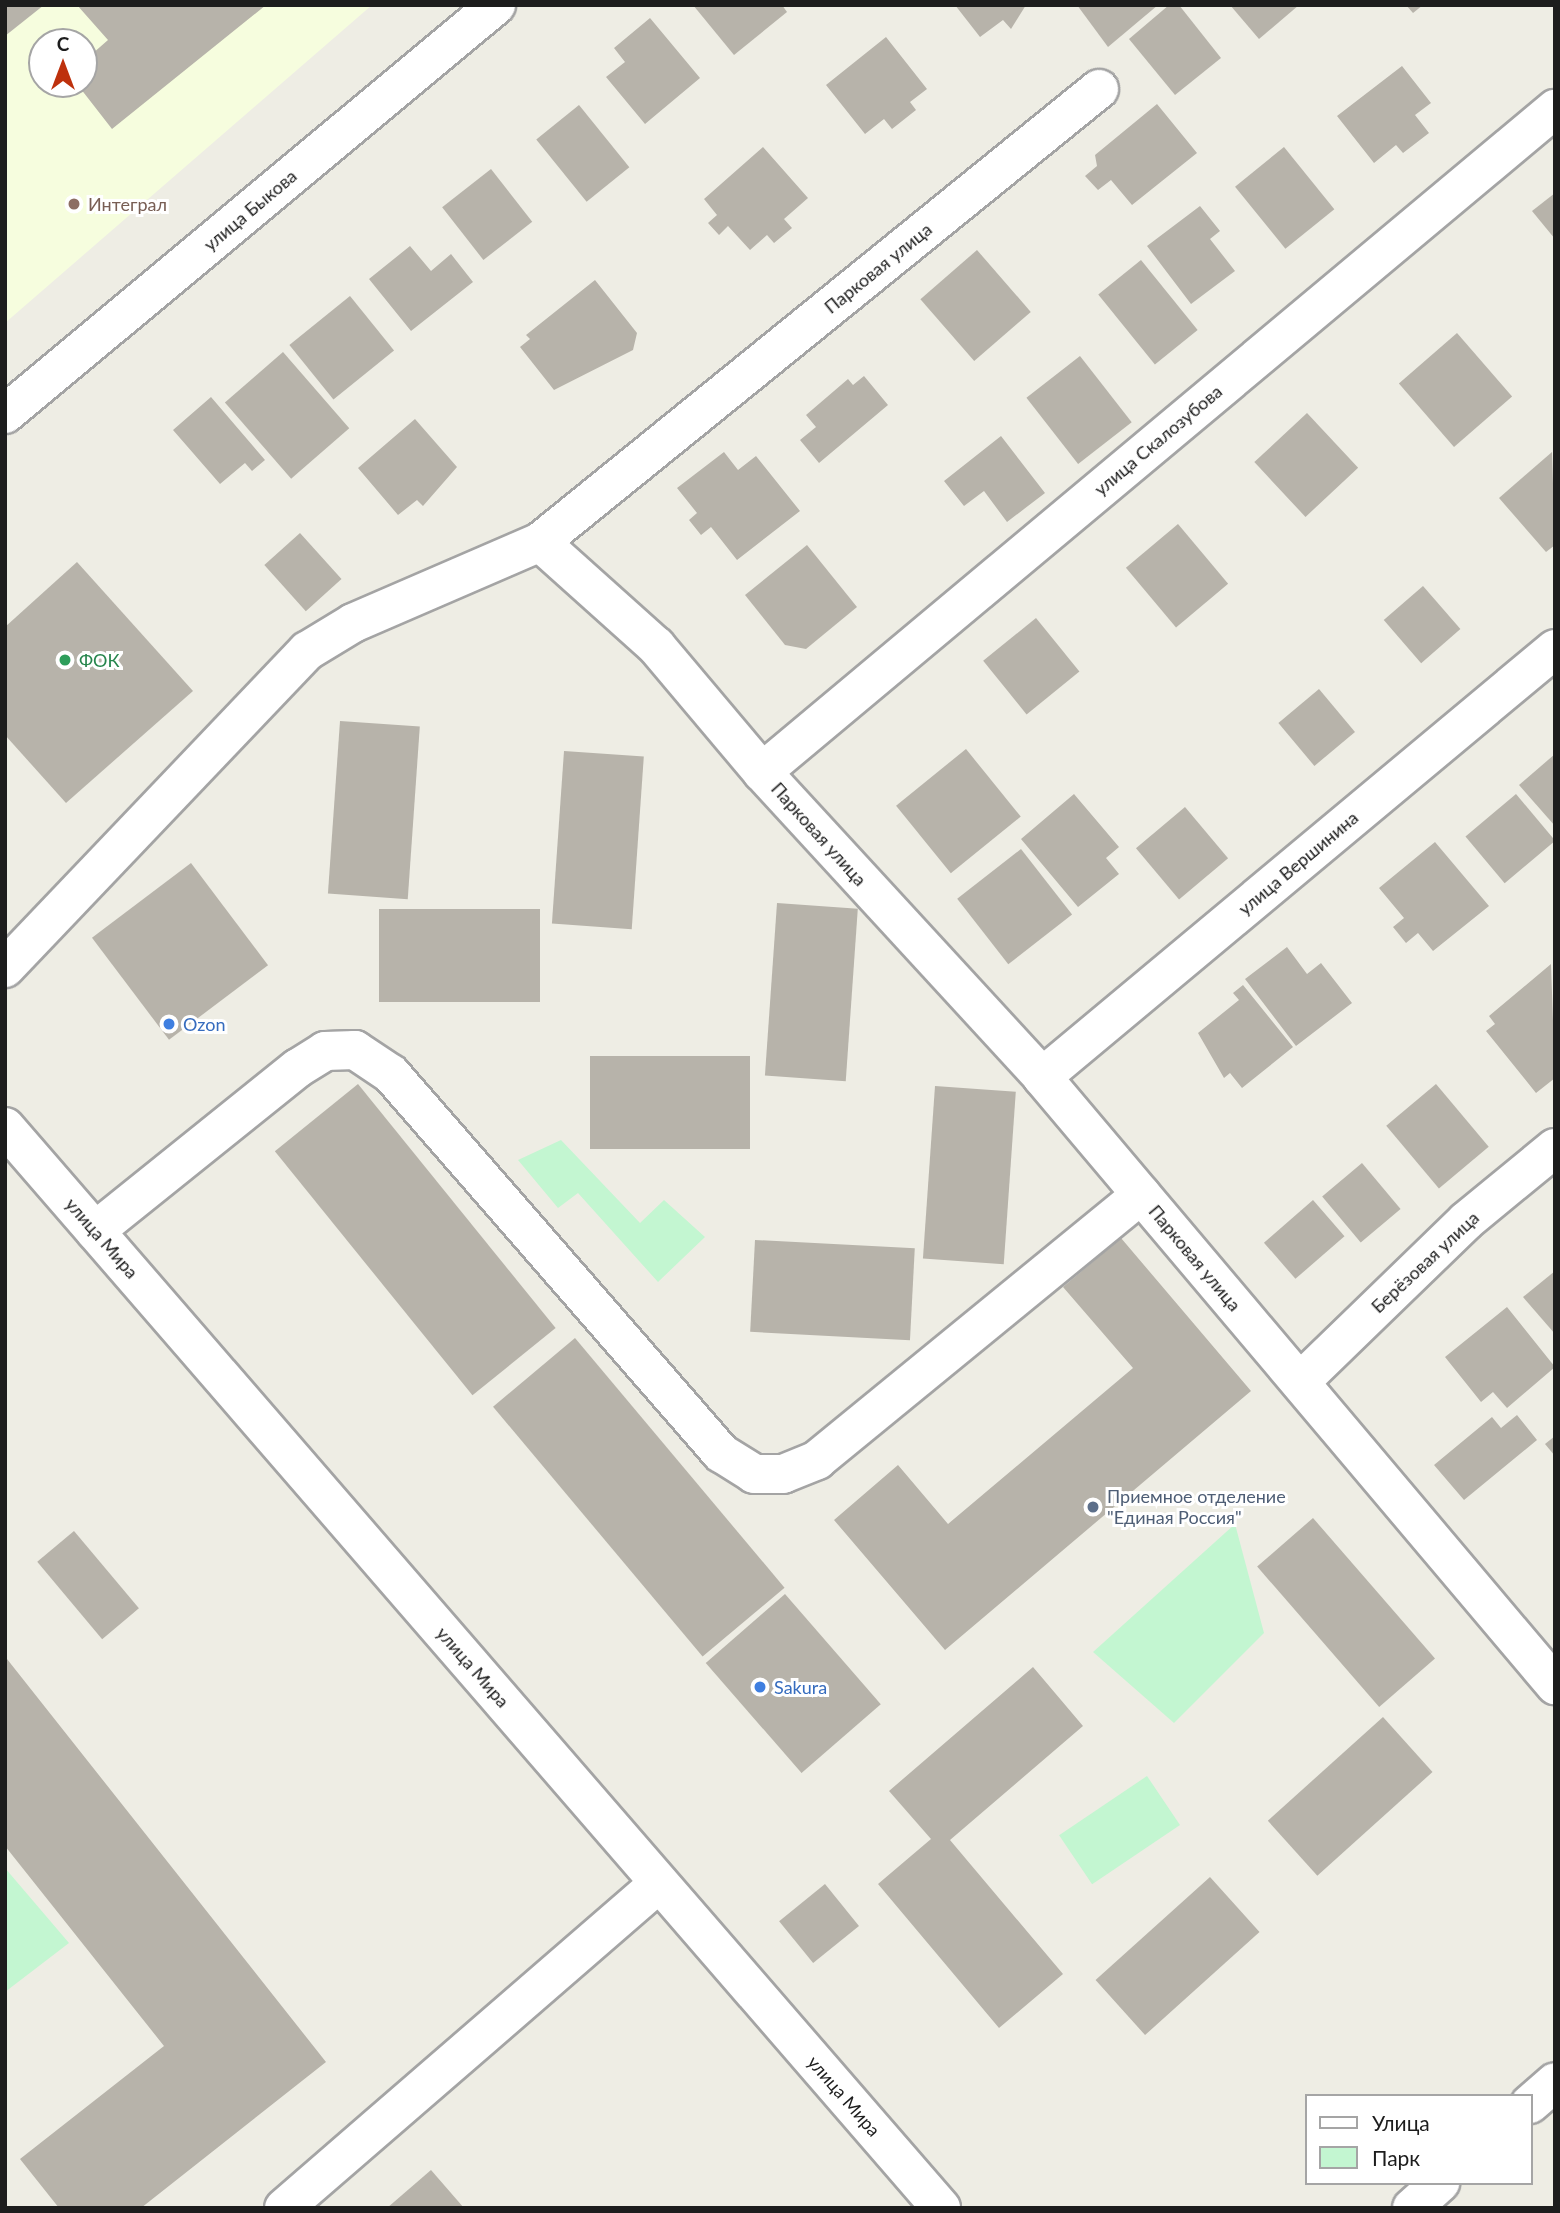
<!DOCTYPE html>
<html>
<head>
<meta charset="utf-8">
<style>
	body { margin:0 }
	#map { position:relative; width:1560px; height:2213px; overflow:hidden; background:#eeede4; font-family:Lato,sans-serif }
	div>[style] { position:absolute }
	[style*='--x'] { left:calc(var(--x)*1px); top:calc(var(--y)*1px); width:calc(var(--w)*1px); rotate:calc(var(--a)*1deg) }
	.education>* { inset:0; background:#f6fdde }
	.park>* { inset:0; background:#c3f6d1; transform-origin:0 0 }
	.building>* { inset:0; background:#b7b3aa; transform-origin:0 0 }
	.roads { filter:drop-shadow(2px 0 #a4a4a4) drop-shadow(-2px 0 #a4a4a4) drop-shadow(0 2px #a4a4a4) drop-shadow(0 -2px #a4a4a4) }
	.minor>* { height:38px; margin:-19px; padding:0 19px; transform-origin:19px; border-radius:19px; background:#fff }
	.tertiary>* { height:38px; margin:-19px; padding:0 19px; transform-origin:19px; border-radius:19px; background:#fff }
	.dots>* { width:19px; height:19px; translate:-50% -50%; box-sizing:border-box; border:4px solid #fff; border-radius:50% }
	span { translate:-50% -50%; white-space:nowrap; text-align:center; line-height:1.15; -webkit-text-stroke:6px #fff; paint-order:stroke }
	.education-label { font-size:18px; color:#785e54 }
	.left { translate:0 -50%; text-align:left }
	.street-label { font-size:18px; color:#1d1d1d }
	.leisure-label { font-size:18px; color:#27864d }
	.shop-label { font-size:18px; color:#366cbe }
	.service-label { font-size:18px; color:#4e5e75 }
	.frame { position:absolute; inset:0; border:7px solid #1d1d1d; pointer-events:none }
	.legend { position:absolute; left:1305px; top:2094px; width:228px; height:91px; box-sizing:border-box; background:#fff; border:2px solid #a5a5a5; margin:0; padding:9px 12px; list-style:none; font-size:21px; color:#1d1d1d }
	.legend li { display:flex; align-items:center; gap:14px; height:35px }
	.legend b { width:35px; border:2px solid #a5a5a5 }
	.north { position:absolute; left:28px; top:28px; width:70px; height:70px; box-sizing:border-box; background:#fff; border:2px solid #a5a5a5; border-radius:50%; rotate:0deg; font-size:19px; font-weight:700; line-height:28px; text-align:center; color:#1d1d1d }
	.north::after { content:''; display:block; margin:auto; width:24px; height:32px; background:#be310d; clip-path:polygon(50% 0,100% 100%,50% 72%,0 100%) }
</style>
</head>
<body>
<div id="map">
	<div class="education">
		<i style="clip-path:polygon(evenodd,5px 5px,372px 5px,5px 323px,5px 5px,42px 42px,84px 42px,84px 84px,42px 84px,42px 42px)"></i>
	</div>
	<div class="park">
		<i style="clip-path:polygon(561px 1140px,640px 1223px,664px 1200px,705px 1237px,658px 1282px,578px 1193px,558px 1208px,518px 1160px)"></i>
		<i style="clip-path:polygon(1235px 1524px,1264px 1633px,1174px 1723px,1093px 1652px)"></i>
		<i style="left:1147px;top:1776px;width:59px;height:106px;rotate:56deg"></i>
		<i style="clip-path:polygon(5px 1868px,69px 1943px,5px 1992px)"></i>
	</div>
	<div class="building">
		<i style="clip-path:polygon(5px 5px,44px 5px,5px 36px)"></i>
		<i style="clip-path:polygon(77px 5px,266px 5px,112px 129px,77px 84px,84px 84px,84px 61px,108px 40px)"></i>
		<i style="clip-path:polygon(693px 5px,782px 5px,787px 12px,734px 55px)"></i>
		<i style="clip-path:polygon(955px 5px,1026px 5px,1011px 29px,1003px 20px,980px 37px)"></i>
		<i style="clip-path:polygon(1077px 5px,1158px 5px,1108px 47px)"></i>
		<i style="clip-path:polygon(1169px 5px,1179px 5px,1221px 58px,1175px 95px,1129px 39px)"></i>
		<i style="clip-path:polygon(1230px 5px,1299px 5px,1259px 39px)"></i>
		<i style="clip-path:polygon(1406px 5px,1423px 5px,1413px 13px)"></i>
		<i style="clip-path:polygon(650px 18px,700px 78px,645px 124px,606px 77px,625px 62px,614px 48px)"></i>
		<i style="clip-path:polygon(886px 37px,927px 89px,910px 102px,916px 110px,892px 129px,884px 119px,865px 134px,826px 85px)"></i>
		<i style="clip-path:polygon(1402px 66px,1431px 103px,1415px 115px,1429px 133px,1403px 153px,1396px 145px,1374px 163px,1337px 116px)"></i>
		<i style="clip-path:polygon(1157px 104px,1197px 153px,1132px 205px,1111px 180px,1098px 190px,1085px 176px,1097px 166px,1095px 155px)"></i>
		<i style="left:579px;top:105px;width:80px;height:55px;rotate:51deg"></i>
		<i style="clip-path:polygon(763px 147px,808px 198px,784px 219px,792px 228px,774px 243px,767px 235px,750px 250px,728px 226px,719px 235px,708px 223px,717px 215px,704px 199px)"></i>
		<i style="left:1284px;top:147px;width:80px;height:63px;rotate:51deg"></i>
		<i style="left:491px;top:169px;width:67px;height:62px;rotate:52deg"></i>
		<i style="clip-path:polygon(1555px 193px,1555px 239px,1532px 211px)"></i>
		<i style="clip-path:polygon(1200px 206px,1220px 231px,1210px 239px,1235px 271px,1191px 304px,1147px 246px)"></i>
		<i style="clip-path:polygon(410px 246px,431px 271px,451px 254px,473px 282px,411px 331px,369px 279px)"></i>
		<i style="left:977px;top:250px;width:82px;height:75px;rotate:49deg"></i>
		<i style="left:1141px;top:260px;width:90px;height:55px;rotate:51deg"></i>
		<i style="clip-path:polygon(595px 280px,637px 333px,633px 350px,554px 390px,520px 347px,530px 339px,526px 335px)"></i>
		<i style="left:350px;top:296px;width:70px;height:78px;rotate:51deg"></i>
		<i style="left:1457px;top:333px;width:84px;height:77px;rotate:49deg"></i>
		<i style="left:283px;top:352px;width:101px;height:77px;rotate:49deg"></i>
		<i style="left:1080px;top:356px;width:84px;height:68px;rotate:52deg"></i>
		<i style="clip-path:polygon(864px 376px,888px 405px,819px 463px,800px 440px,816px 427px,806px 415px,848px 379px,853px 385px)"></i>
		<i style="clip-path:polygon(211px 397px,265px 460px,252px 471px,245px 463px,220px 484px,173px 430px)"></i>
		<i style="left:1307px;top:413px;width:75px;height:72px;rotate:47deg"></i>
		<i style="clip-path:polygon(415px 419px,457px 467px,423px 506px,417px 500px,398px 515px,358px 468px)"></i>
		<i style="clip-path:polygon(1001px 436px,1045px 493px,1007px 522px,984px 491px,964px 506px,944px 481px)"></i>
		<i style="clip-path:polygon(724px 452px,738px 470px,756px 456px,800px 511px,737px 560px,711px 527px,701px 535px,689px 520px,697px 513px,677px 488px)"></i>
		<i style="clip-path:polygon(1552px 452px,1555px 545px,1546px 552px,1499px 498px)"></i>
		<i style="left:1178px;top:524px;width:78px;height:68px;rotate:50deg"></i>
		<i style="left:300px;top:533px;width:62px;height:48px;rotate:48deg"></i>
		<i style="clip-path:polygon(807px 545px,857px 607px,806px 649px,785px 645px,745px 595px)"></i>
		<i style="clip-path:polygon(77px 562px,193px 691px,66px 803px,5px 735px,5px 627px)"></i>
		<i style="left:1423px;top:586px;width:57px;height:52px;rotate:49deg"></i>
		<i style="left:1036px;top:618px;width:69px;height:68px;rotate:51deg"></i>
		<i style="left:1319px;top:689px;width:56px;height:53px;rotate:50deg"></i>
		<i style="left:340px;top:721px;width:80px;height:173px;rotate:4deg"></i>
		<i style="left:966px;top:749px;width:87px;height:90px;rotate:51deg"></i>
		<i style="left:564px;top:751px;width:80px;height:173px;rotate:4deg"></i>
		<i style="clip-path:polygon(1555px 754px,1555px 826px,1519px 785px)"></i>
		<i style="clip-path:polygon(1074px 794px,1119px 847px,1106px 858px,1119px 874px,1078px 907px,1021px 839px)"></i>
		<i style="left:1516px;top:794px;width:61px;height:66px;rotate:50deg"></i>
		<i style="left:1185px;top:807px;width:67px;height:64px;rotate:50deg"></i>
		<i style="clip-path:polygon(1435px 842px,1489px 906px,1433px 951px,1418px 933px,1406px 943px,1393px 927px,1404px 918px,1379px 888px)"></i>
		<i style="left:1021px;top:849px;width:83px;height:81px;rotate:52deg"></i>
		<i style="left:191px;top:863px;width:128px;height:124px;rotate:53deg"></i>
		<i style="left:777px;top:903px;width:81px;height:173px;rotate:4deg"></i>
		<i style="left:379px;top:909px;width:161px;height:93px"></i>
		<i style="clip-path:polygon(1287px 947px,1307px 974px,1321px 963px,1352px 1003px,1296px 1046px,1245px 979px)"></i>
		<i style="clip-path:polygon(1551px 964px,1555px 1078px,1536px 1093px,1486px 1031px,1495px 1024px,1489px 1016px)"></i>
		<i style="clip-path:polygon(1243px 985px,1293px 1047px,1242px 1088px,1230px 1073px,1224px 1078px,1198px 1033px,1239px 1000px,1233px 993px)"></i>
		<i style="left:590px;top:1056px;width:160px;height:93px"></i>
		<i style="left:358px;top:1084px;width:314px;height:107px;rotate:51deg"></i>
		<i style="left:1436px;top:1084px;width:82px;height:65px;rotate:50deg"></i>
		<i style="left:935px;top:1086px;width:81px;height:173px;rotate:4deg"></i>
		<i style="left:1362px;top:1163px;width:60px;height:52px;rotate:50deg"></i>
		<i style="left:1313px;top:1200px;width:48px;height:65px;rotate:49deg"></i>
		<i style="clip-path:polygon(1121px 1238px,1251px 1391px,945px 1650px,834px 1520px,898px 1465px,948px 1524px,1133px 1368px,1063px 1287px)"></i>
		<i style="left:755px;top:1240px;width:160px;height:92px;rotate:3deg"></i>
		<i style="clip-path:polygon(1555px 1271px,1555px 1334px,1523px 1297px)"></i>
		<i style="clip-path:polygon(1507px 1307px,1555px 1367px,1507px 1408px,1493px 1392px,1481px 1402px,1445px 1357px)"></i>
		<i style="left:575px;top:1338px;width:326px;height:107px;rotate:50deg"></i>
		<i style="clip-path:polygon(1517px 1415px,1537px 1440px,1464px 1500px,1434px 1465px,1492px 1417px,1501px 1428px)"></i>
		<i style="clip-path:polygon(1555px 1436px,1555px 1456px,1545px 1444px)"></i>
		<i style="left:1313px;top:1518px;width:186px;height:74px;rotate:49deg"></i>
		<i style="left:74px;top:1531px;width:101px;height:48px;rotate:50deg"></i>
		<i style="left:785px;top:1594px;width:146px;height:105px;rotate:49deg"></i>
		<i style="clip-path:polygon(7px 1659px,326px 2062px,141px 2208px,59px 2208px,20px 2159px,164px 2046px,5px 1846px)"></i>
		<i style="clip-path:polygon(1033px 1667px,1083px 1726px,950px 1840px,1063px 1974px,999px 2028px,878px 1884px,931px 1839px,889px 1791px)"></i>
		<i style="left:1383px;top:1717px;width:74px;height:155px;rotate:48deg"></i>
		<i style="left:1210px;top:1877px;width:74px;height:154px;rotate:48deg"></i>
		<i style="left:825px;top:1884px;width:54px;height:59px;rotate:51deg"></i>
		<i style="clip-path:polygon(431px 2170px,464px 2208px,387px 2208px)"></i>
	</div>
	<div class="roads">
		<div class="minor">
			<i style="--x:1099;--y:89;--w:720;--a:140.98"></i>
			<i style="--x:540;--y:542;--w:156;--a:41.9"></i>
			<i style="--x:656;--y:646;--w:165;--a:49.9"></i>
			<i style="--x:762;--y:772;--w:414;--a:47.4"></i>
			<i style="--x:1042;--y:1077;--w:796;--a:49.84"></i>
			<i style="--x:762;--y:772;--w:1034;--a:-39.9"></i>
			<i style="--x:5;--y:968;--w:438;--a:-46.4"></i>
			<i style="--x:307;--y:651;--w:54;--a:-31.3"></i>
			<i style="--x:353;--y:623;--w:204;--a:-23.4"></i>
			<i style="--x:1042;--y:1077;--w:668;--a:-39.84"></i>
			<i style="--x:95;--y:1231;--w:260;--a:-38.8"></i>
			<i style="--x:298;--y:1068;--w:32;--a:-32"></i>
			<i style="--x:325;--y:1051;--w:30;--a:-2"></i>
			<i style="--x:355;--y:1050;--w:43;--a:33.7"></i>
			<i style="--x:391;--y:1074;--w:503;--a:48.95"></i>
			<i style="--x:721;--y:1453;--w:39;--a:32"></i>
			<i style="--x:754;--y:1474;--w:29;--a:0"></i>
			<i style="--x:783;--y:1474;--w:37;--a:-22"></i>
			<i style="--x:817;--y:1460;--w:419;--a:-39.3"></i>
			<i style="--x:1300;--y:1382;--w:231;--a:-44.1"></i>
			<i style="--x:1466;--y:1221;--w:115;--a:-39.4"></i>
			<i style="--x:1530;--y:2104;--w:33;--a:-41"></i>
			<i style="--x:284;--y:2208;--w:496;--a:-40.9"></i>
			<i style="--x:1412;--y:2208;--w:38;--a:-42"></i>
		</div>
		<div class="tertiary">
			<i style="--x:5;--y:414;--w:639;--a:-39.79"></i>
			<i style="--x:5;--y:1127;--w:1430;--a:49.11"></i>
		</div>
	</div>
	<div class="dots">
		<i style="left:74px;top:204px;background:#8d6e63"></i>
		<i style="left:65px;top:660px;background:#2e9e5b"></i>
		<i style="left:169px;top:1024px;background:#3f7fe0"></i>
		<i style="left:1093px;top:1507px;background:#5c6f8a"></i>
		<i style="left:760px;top:1687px;background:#3f7fe0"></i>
	</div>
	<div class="education-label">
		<span class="left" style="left:88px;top:204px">Интеграл</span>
	</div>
	<div class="street-label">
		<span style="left:250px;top:210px;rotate:-40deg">улица Быкова</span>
		<span style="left:878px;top:268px;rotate:-39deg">Парковая улица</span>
		<span style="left:1158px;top:440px;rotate:-40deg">улица Скалозубова</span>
		<span style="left:819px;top:834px;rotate:48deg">Парковая улица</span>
		<span style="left:1298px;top:863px;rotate:-40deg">улица Вершинина</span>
		<span style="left:102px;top:1238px;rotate:49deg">улица Мира</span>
		<span style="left:1195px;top:1258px;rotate:50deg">Парковая улица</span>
		<span style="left:1425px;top:1262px;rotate:-43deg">Берёзовая улица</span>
		<span style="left:473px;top:1667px;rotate:49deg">улица Мира</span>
		<span style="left:844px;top:2096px;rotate:49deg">улица Мира</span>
	</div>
	<div class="leisure-label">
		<span class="left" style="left:79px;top:660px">ФОК</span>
	</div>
	<div class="shop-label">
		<span class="left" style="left:183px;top:1024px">Ozon</span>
		<span class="left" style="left:774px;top:1687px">Sakura</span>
	</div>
	<div class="service-label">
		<span class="left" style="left:1107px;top:1507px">Приемное отделение<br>"Единая Россия"</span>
	</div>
	<div class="frame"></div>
	<ul class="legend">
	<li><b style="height:9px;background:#fff"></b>Улица</li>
	<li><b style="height:19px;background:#c3f6d1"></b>Парк</li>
	</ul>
	<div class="north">С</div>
</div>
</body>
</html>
